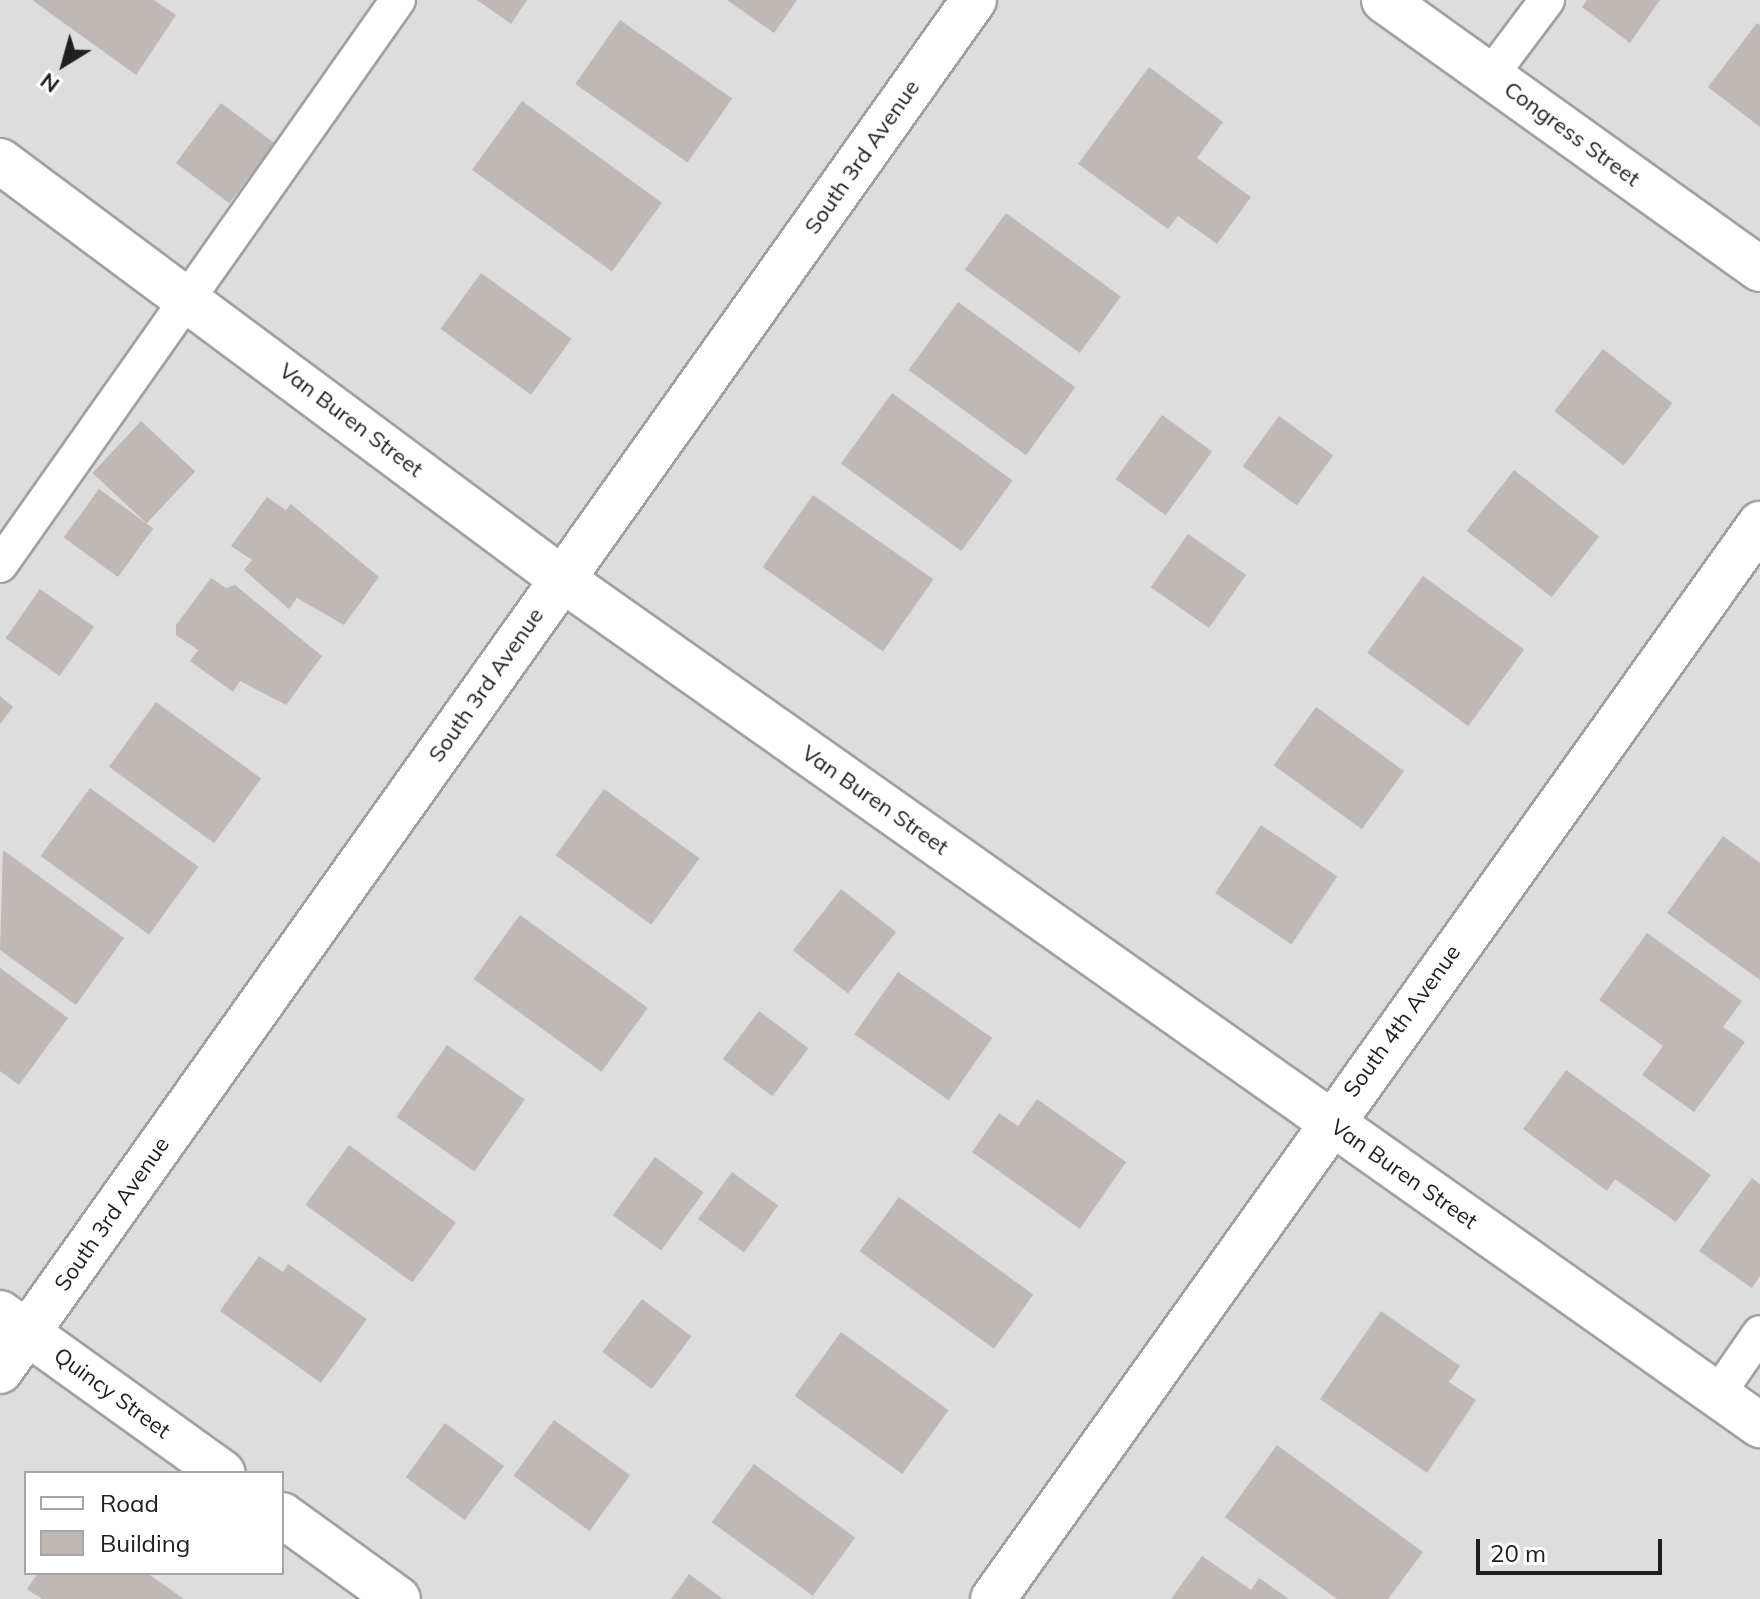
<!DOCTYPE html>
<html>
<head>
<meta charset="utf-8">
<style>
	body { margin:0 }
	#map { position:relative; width:1760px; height:1599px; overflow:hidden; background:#efece7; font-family:Mulish,sans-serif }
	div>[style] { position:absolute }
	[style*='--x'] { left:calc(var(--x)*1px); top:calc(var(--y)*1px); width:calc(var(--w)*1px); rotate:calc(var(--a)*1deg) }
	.residential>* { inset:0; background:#dedddd }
	.building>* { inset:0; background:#c0b8b4; transform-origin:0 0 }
	.roads { filter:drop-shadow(2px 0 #a1a1a1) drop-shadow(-2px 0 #a1a1a1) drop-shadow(0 2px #a1a1a1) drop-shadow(0 -2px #a1a1a1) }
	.service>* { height:34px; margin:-17px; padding:0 17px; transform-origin:17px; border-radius:17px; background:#fff }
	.minor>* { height:44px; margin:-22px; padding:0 22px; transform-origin:22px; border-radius:22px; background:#fff }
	span { translate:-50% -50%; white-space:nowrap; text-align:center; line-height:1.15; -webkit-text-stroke:6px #fff; paint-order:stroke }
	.street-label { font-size:22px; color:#202020 }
	.legend { position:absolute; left:24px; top:1471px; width:260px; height:104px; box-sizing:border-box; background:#fff; border:2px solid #a6a6a6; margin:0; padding:10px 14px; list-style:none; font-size:24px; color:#202020 }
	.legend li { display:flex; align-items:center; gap:16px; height:40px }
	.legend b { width:40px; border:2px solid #a6a6a6 }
	.north { position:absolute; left:24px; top:24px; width:80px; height:80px; -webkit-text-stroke:6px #fff; paint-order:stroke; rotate:217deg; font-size:22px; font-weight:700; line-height:32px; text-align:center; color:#202020 }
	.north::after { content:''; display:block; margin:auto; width:28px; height:36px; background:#202020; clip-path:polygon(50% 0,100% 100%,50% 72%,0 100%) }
	.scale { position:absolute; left:1476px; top:1539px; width:186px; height:36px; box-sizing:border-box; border:4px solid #202020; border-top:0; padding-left:10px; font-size:24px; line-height:28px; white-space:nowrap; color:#202020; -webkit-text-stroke:6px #fff; paint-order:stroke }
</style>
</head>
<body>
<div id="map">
	<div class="residential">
		<i style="clip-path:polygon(evenodd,0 0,1760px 0,1760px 1599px,0 1599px,0 0,26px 1473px,282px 1473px,282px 1573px,26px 1573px,26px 1473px)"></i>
	</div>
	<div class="building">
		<i style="clip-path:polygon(32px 0,154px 0,176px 15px,136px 75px)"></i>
		<i style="clip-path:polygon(477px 0,527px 0,511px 24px)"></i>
		<i style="clip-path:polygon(727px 0,797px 0,774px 33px)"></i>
		<i style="clip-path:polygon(1587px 0,1660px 0,1630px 43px,1582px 7px)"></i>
		<i style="left:620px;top:20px;width:137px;height:78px;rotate:35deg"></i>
		<i style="clip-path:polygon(1757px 23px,1760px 25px,1760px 127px,1708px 87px)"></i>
		<i style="clip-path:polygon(1149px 67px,1223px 122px,1197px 158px,1251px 197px,1217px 244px,1178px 216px,1168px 229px,1078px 164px)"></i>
		<i style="left:522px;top:101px;width:173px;height:85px;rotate:36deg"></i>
		<i style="left:221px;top:103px;width:67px;height:75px;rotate:37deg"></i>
		<i style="left:1006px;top:213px;width:142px;height:70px;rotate:36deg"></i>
		<i style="left:481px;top:273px;width:112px;height:69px;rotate:36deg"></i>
		<i style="left:958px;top:302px;width:145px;height:84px;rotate:36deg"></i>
		<i style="left:1603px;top:349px;width:88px;height:79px;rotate:38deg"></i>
		<i style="left:892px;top:393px;width:149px;height:87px;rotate:36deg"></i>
		<i style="left:1162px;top:415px;width:62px;height:79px;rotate:36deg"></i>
		<i style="left:1279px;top:416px;width:67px;height:62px;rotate:36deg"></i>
		<i style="left:141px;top:421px;width:74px;height:71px;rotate:43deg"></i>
		<i style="left:1514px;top:470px;width:108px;height:77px;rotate:38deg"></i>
		<i style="left:99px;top:489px;width:67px;height:60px;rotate:36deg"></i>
		<i style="left:813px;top:495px;width:147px;height:88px;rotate:35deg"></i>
		<i style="clip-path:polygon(267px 497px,286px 510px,291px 504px,379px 577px,344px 625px,297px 598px,289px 609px,244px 570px,252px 560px,231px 546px)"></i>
		<i style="left:1188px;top:534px;width:71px;height:65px;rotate:35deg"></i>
		<i style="left:1423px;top:576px;width:125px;height:95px;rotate:36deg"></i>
		<i style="clip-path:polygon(211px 578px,226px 588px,235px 585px,322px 656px,286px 705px,240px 681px,233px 692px,190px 661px,198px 650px,176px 635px,176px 625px)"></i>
		<i style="left:40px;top:589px;width:66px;height:60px;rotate:35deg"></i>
		<i style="clip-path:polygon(0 696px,13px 707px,0 724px)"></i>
		<i style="left:156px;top:702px;width:130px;height:80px;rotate:36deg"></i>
		<i style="left:1316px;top:707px;width:109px;height:72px;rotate:36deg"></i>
		<i style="left:90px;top:788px;width:134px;height:84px;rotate:36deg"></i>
		<i style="left:604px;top:789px;width:118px;height:82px;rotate:36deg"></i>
		<i style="left:1261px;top:825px;width:92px;height:82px;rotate:34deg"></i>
		<i style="clip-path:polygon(1723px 836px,1760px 863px,1760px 980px,1667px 913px)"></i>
		<i style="clip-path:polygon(3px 850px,124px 938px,76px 1005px,0 950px)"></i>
		<i style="left:841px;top:889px;width:70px;height:78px;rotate:38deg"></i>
		<i style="left:520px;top:915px;width:158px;height:79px;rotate:36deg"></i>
		<i style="clip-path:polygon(1647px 933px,1742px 1001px,1723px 1027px,1745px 1042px,1694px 1112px,1642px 1075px,1663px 1046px,1599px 1000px)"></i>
		<i style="clip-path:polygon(0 968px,68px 1018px,19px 1085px,0 1071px)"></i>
		<i style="left:898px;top:972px;width:115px;height:76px;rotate:35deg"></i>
		<i style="left:759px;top:1011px;width:62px;height:60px;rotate:37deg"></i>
		<i style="left:447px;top:1045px;width:95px;height:88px;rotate:35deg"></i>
		<i style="clip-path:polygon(1566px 1070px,1711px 1175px,1676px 1222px,1615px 1179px,1607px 1191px,1523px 1129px)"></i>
		<i style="clip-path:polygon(1037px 1099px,1126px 1162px,1080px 1229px,972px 1152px,999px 1113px,1018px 1126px)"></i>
		<i style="left:349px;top:1145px;width:132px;height:74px;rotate:36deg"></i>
		<i style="left:655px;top:1157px;width:60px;height:72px;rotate:36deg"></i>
		<i style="left:732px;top:1172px;width:57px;height:58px;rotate:36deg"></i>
		<i style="clip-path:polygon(1752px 1178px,1760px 1184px,1760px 1276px,1752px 1288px,1699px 1251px)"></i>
		<i style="left:899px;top:1197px;width:166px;height:67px;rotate:36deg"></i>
		<i style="clip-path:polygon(259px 1256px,283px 1272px,288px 1264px,367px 1319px,321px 1383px,220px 1311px)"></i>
		<i style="left:642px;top:1299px;width:62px;height:66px;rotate:37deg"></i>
		<i style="clip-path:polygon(1381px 1311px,1460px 1366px,1449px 1382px,1476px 1400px,1427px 1473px,1320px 1399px)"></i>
		<i style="left:841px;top:1332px;width:133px;height:79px;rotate:36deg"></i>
		<i style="left:554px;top:1420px;width:94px;height:69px;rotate:36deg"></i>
		<i style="left:445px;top:1423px;width:73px;height:67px;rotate:36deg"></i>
		<i style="clip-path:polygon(1277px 1445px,1423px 1552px,1388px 1599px,1337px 1599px,1225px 1517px)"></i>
		<i style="left:754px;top:1464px;width:125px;height:72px;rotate:36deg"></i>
		<i style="clip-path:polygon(1202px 1556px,1251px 1590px,1259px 1578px,1289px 1599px,1171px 1599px)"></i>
		<i style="clip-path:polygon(38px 1573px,147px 1573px,184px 1599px,42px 1599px,27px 1589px)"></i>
		<i style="clip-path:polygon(689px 1574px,723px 1599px,671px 1599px)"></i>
	</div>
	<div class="roads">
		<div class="service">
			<i style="--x:1490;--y:76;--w:95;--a:-53.1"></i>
			<i style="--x:0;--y:565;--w:691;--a:-54.84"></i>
			<i style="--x:1717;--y:1395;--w:75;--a:-55.3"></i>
		</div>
		<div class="minor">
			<i style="--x:1384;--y:0;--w:462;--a:35.6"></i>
			<i style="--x:0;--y:161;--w:700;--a:36.64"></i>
			<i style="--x:562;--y:579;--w:1467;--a:35.23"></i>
			<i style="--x:0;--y:1313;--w:274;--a:35.7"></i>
			<i style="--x:0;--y:1371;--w:1682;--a:-54.61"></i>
			<i style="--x:282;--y:1515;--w:143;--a:35.9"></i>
			<i style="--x:993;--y:1599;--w:1321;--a:-54.49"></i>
		</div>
	</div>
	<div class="street-label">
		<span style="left:1572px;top:134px;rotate:36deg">Congress Street</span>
		<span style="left:862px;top:157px;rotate:-55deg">South 3rd Avenue</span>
		<span style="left:351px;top:420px;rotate:37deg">Van Buren Street</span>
		<span style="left:486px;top:685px;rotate:-55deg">South 3rd Avenue</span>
		<span style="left:875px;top:800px;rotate:35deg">Van Buren Street</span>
		<span style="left:1402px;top:1021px;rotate:-54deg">South 4th Avenue</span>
		<span style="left:1404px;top:1174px;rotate:35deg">Van Buren Street</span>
		<span style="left:112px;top:1214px;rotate:-55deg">South 3rd Avenue</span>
		<span style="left:112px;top:1393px;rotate:36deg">Quincy Street</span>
	</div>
	<ul class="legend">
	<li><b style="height:10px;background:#fff"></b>Road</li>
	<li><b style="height:22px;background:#c0b8b4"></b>Building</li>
	</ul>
	<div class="north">N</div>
	<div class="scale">20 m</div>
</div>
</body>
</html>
